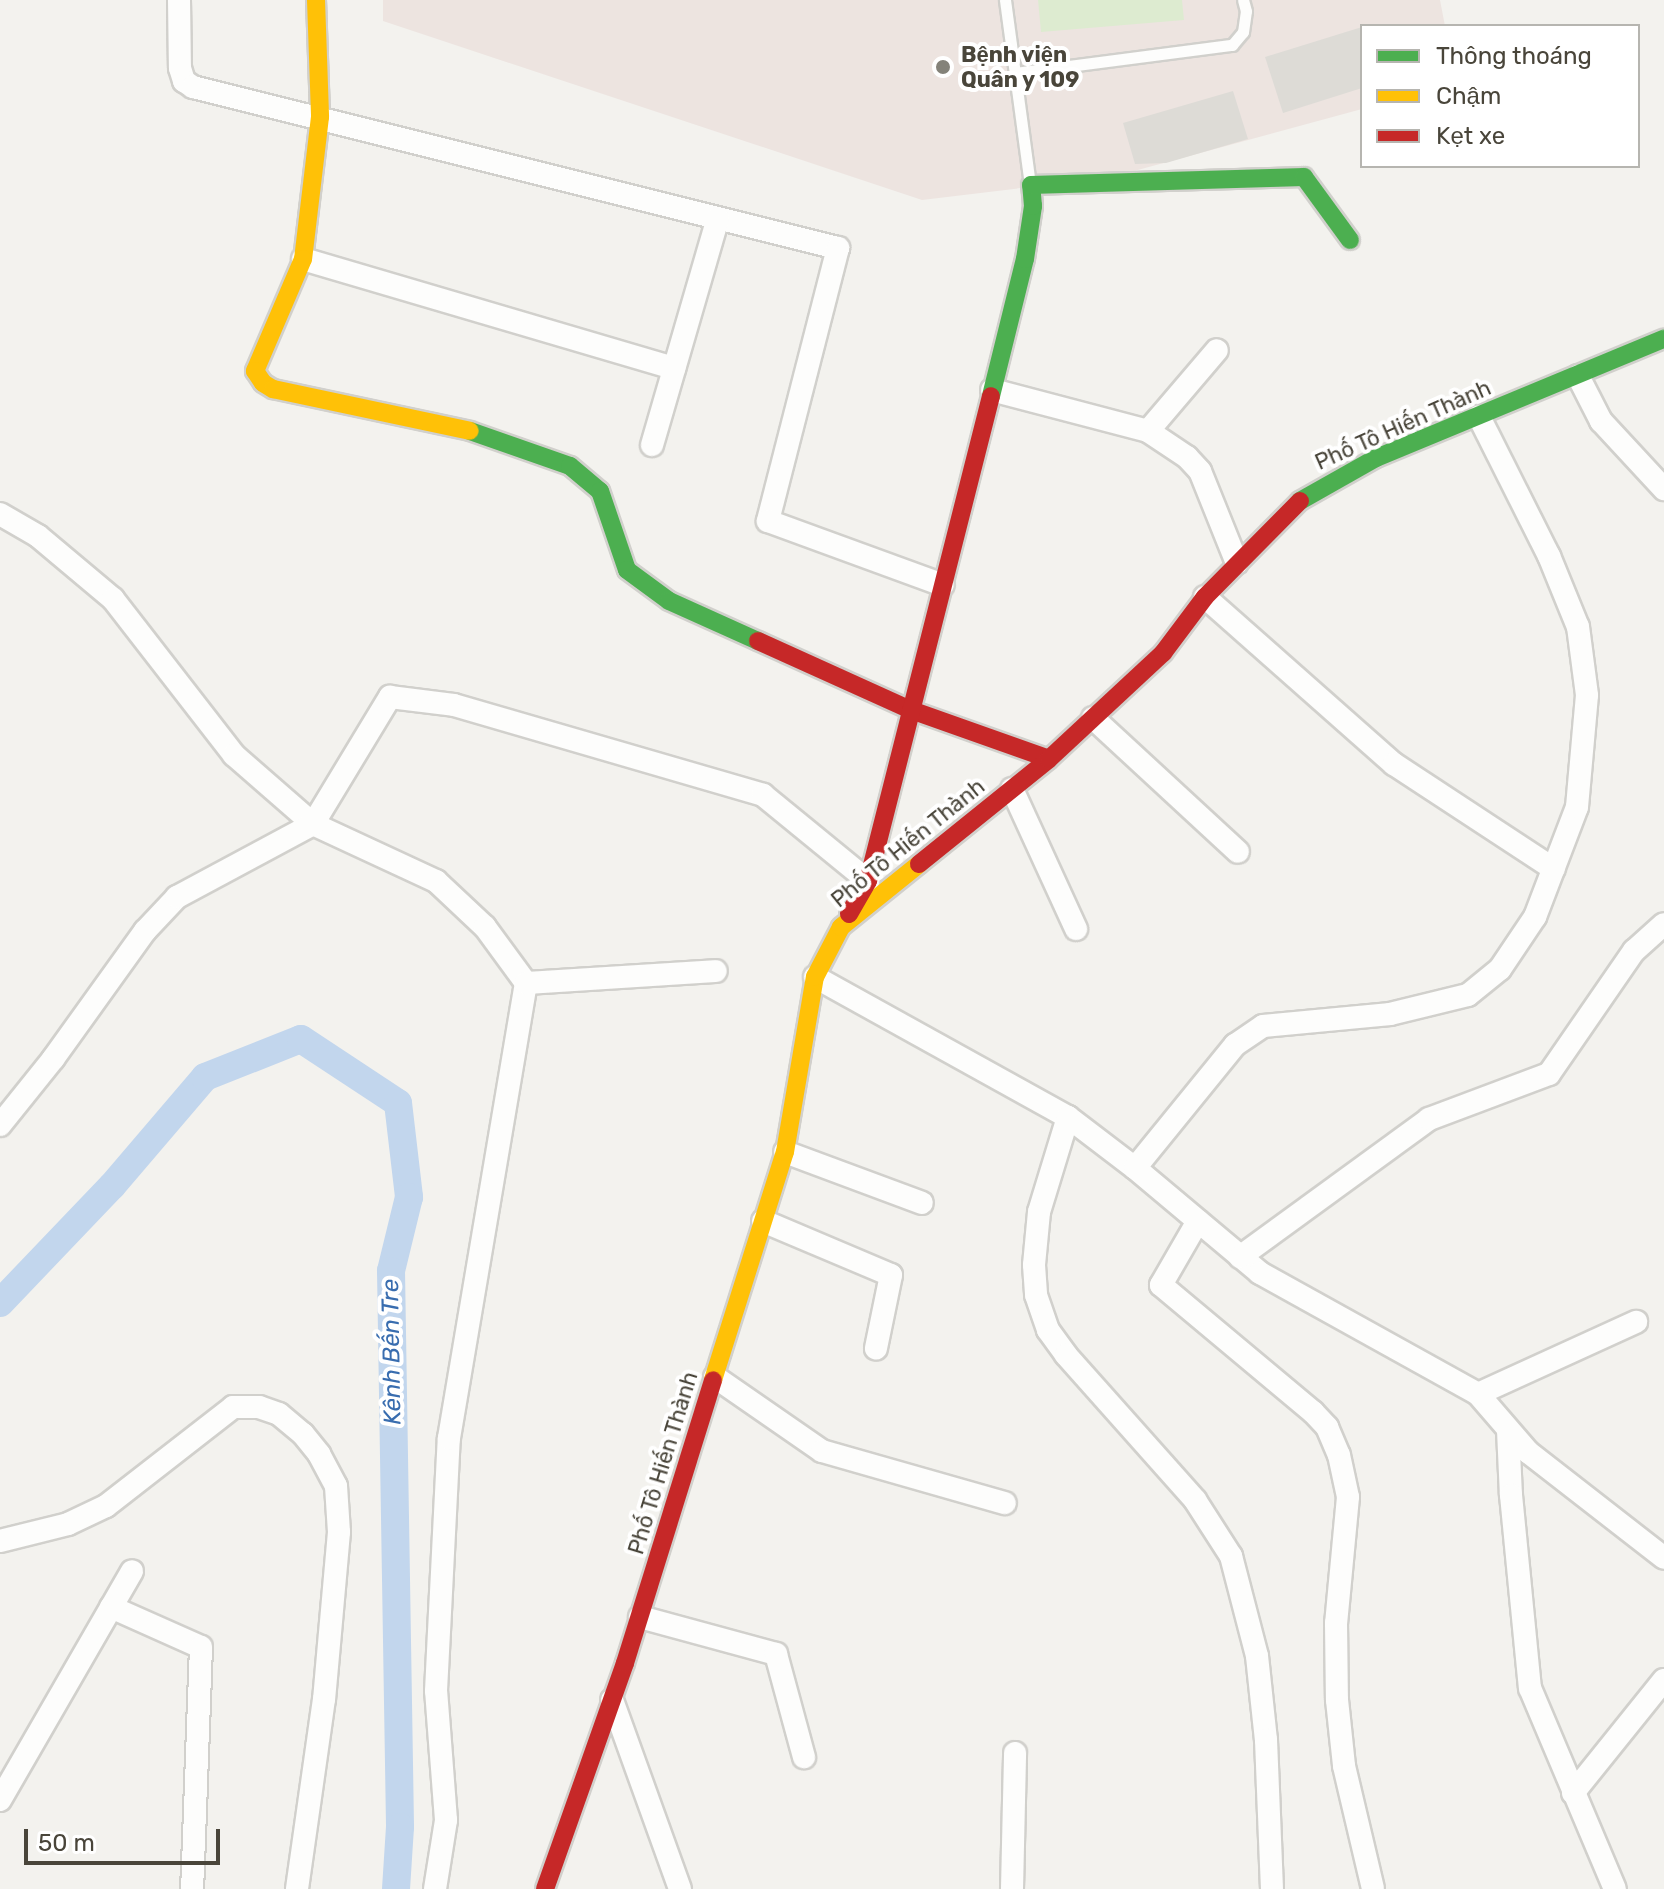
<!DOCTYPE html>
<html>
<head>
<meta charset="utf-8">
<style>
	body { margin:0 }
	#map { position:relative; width:1664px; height:1889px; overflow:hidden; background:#f3f2ee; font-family:Rubik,sans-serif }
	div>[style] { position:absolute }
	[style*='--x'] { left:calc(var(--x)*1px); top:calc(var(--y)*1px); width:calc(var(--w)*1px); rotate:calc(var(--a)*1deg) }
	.medical>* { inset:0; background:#ede4e0 }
	.green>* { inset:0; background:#ddebd0 }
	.canal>* { height:28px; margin:-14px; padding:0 14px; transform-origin:14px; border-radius:14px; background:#c2d6ed }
	.building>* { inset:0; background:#dddbd6 }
	.roads { filter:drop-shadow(2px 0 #d1d0cc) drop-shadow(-2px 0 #d1d0cc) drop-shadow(0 2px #d1d0cc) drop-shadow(0 -2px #d1d0cc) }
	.lane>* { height:11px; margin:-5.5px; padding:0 5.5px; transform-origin:5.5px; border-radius:5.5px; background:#fdfdfc }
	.street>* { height:22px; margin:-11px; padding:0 11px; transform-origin:11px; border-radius:11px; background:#fdfdfc }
	.fast>* { height:18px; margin:-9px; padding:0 9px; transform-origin:9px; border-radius:9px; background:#4caf50 }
	.slow>* { height:18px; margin:-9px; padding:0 9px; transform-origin:9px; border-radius:9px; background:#ffc107 }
	.jam>* { height:18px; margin:-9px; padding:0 9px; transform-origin:9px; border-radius:9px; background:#c62828 }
	.dots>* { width:22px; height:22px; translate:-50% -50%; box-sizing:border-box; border:4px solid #fff; border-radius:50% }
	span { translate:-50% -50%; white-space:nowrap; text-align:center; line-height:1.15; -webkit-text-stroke:8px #fff; paint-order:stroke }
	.poi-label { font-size:22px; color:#49453a; font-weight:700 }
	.left { translate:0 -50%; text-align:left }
	.street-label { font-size:22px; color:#49453a }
	.water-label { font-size:24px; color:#396daf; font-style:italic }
	.legend { position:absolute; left:1360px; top:24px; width:280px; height:144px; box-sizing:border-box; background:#fff; border:2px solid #b6b5b0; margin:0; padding:10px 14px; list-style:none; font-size:24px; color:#49453a }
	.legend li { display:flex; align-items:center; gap:16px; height:40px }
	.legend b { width:40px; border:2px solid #b6b5b0 }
	.scale { position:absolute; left:24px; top:1829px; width:196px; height:36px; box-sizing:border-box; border:4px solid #49453a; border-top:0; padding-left:10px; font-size:24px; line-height:28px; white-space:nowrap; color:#49453a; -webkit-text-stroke:6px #fff; paint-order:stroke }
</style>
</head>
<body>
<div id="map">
	<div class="medical">
		<i style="clip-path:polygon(383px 0,1440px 0,1445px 26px,1362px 26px,1362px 109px,1112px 177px,922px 200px,383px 21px)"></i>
	</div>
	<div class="green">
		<i style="clip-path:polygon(1038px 0,1182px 0,1184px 20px,1041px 32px)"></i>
	</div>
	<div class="canal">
		<i style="--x:0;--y:1303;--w:162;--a:-46.3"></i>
		<i style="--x:112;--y:1186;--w:143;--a:-49.5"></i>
		<i style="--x:205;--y:1077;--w:103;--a:-21.6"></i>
		<i style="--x:301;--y:1039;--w:116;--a:33.4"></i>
		<i style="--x:398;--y:1103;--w:95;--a:83.3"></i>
		<i style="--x:409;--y:1197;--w:76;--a:103.7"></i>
		<i style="--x:391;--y:1271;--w:556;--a:89.07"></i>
		<i style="--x:400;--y:1827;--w:62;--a:93.7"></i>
	</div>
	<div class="building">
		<i style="clip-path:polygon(1362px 27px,1362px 88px,1283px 113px,1265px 57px)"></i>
		<i style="clip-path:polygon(1233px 91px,1248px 139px,1166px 163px,1135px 164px,1123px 123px)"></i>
	</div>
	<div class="roads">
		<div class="lane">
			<i style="--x:1005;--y:0;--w:186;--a:82.3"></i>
			<i style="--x:1015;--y:73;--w:219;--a:-7.4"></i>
			<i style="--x:1232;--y:45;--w:17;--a:-50"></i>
			<i style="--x:1243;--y:32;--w:21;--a:-82"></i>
			<i style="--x:1246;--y:11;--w:11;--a:-105"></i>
		</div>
		<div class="street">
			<i style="--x:179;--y:0;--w:68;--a:89.2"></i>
			<i style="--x:180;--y:68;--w:14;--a:73"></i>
			<i style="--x:184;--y:81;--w:11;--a:34"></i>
			<i style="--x:193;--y:87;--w:665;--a:14.02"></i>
			<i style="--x:838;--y:248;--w:282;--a:104.4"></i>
			<i style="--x:768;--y:521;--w:186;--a:20.1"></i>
			<i style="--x:303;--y:259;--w:387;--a:16.4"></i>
			<i style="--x:1578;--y:376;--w:51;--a:62.9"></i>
			<i style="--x:1601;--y:421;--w:93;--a:47.2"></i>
			<i style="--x:992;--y:390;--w:161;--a:14.7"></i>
			<i style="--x:1148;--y:431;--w:47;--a:33.7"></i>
			<i style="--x:1187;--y:457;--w:19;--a:47"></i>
			<i style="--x:1200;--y:471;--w:99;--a:68.1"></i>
			<i style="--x:1148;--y:431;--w:106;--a:-49.6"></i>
			<i style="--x:652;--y:445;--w:236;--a:-73.8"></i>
			<i style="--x:0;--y:514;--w:44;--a:30.1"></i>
			<i style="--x:38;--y:536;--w:98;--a:40"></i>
			<i style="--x:113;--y:599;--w:197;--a:52.2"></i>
			<i style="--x:234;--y:755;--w:105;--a:41.1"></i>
			<i style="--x:313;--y:824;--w:136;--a:24.9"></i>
			<i style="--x:436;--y:881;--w:67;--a:43.2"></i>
			<i style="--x:485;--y:927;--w:69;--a:53.8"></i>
			<i style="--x:1205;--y:597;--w:252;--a:41.5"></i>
			<i style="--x:1394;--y:764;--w:191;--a:33.3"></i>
			<i style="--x:1093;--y:718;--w:197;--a:42.7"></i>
			<i style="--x:1012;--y:789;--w:154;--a:65.4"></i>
			<i style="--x:815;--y:977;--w:289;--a:29"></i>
			<i style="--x:1068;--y:1117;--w:84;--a:37.3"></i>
			<i style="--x:1135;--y:1168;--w:163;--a:40"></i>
			<i style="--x:1260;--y:1273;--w:249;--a:29"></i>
			<i style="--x:1478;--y:1394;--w:77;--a:49.2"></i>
			<i style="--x:1528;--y:1452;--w:172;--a:37.9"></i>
			<i style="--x:1068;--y:1117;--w:99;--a:107"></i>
			<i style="--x:1039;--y:1212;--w:53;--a:95.4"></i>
			<i style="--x:1034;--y:1265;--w:30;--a:86"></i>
			<i style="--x:1036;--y:1295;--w:37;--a:71"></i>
			<i style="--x:1048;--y:1330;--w:31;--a:54"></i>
			<i style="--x:1066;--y:1355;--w:194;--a:48.3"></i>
			<i style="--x:1195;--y:1500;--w:67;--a:57.3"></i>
			<i style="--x:1231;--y:1556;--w:103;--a:75.4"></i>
			<i style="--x:1257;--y:1656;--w:84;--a:83.9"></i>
			<i style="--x:1266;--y:1740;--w:149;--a:87.7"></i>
			<i style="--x:0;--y:1125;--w:85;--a:-51.2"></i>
			<i style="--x:53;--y:1059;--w:158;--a:-54.3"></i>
			<i style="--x:145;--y:931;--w:47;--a:-46.7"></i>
			<i style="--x:177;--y:897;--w:154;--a:-28.2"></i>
			<i style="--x:313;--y:824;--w:149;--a:-58.8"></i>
			<i style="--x:390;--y:697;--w:64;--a:7.1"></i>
			<i style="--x:454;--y:705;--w:322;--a:16.2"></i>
			<i style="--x:763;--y:795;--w:136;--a:39.3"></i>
			<i style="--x:785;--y:1152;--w:146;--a:20.4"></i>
			<i style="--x:1135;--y:1168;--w:159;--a:-50.9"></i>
			<i style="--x:1235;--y:1045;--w:34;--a:-34"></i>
			<i style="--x:1263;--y:1026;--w:128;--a:-5.4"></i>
			<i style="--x:1390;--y:1014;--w:80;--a:-13.7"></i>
			<i style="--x:1468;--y:995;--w:41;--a:-39.1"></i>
			<i style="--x:1500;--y:969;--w:63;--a:-56.1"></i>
			<i style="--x:1535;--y:917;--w:118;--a:-69.1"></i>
			<i style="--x:1577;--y:807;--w:112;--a:-84.9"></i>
			<i style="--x:1587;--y:695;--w:69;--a:-97.5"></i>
			<i style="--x:1578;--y:627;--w:77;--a:-112.2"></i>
			<i style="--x:1549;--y:556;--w:156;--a:-116.7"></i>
			<i style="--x:763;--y:1221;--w:139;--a:22.9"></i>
			<i style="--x:891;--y:1275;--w:75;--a:101.6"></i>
			<i style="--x:1198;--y:1221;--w:74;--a:120"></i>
			<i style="--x:1161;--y:1285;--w:198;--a:39.9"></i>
			<i style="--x:1313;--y:1412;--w:21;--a:47"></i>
			<i style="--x:1327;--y:1427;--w:30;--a:67"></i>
			<i style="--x:1339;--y:1455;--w:43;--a:77.9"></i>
			<i style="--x:1348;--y:1497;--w:127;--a:95.4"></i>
			<i style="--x:1336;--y:1623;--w:77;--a:89.3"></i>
			<i style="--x:1337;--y:1700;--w:66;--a:83.9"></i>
			<i style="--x:1344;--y:1766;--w:126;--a:76.7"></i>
			<i style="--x:1240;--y:1257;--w:234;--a:-36.1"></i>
			<i style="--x:1429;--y:1119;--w:128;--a:-20.6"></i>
			<i style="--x:1549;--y:1074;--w:150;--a:-55.4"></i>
			<i style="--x:1634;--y:951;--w:40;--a:-42"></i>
			<i style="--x:715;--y:1377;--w:130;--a:34.7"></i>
			<i style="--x:822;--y:1451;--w:190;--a:15.9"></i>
			<i style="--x:1478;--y:1394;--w:174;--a:-24.5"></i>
			<i style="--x:1508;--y:1430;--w:65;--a:87.4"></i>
			<i style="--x:1511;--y:1495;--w:194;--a:84.4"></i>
			<i style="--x:1530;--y:1688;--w:218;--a:67.1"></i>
			<i style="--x:0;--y:1541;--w:70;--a:-14"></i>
			<i style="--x:68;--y:1524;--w:42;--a:-25.3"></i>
			<i style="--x:106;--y:1506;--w:161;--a:-37.9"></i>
			<i style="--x:233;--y:1407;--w:26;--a:0"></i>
			<i style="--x:259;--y:1407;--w:21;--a:19"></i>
			<i style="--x:279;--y:1414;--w:31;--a:40"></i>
			<i style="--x:303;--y:1434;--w:26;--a:51"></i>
			<i style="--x:319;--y:1454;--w:36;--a:62"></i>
			<i style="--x:336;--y:1486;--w:46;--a:86.3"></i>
			<i style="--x:339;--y:1532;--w:168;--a:95.1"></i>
			<i style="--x:324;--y:1699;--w:192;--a:98.1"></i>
			<i style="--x:111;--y:1607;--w:98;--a:24"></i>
			<i style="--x:201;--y:1647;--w:242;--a:92.1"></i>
			<i style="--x:640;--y:1617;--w:141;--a:15.2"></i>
			<i style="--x:776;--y:1654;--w:107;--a:74.8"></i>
			<i style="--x:612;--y:1700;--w:201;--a:70.2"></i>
			<i style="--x:1573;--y:1793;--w:145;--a:-51.2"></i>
			<i style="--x:0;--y:1800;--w:264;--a:-60"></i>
			<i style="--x:435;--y:1889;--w:70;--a:-80.9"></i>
			<i style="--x:446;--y:1820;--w:129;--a:-94.4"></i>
			<i style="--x:436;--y:1691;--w:253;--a:-87.1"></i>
			<i style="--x:449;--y:1438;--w:461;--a:-80.4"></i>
			<i style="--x:526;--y:983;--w:190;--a:-3.6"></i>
			<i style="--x:1012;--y:1889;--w:136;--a:-88.7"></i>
		</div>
		<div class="fast">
			<i style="--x:991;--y:396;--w:141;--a:-76.1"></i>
			<i style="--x:1025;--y:259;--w:54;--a:-81.4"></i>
			<i style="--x:1033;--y:206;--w:21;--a:-95"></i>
			<i style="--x:1031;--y:185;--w:273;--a:-1.7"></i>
			<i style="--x:1304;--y:177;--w:78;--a:53.9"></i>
			<i style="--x:470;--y:431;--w:106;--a:19.3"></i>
			<i style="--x:570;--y:466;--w:39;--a:40"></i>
			<i style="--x:600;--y:491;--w:83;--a:71.1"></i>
			<i style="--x:627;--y:570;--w:52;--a:36.4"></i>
			<i style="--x:669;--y:601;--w:98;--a:24.2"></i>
			<i style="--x:1300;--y:501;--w:87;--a:-29.5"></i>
			<i style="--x:1376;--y:458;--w:312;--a:-22.5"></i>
		</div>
		<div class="slow">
			<i style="--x:316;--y:0;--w:117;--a:88"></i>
			<i style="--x:320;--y:117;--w:143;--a:96.8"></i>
			<i style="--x:303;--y:259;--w:122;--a:113.2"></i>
			<i style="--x:255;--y:371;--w:14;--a:56"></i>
			<i style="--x:263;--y:383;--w:12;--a:31"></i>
			<i style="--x:273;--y:389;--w:201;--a:12"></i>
			<i style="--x:713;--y:1380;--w:239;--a:-72.5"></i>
			<i style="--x:785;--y:1152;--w:178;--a:-80.3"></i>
			<i style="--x:815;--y:977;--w:56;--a:-62.5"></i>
			<i style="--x:841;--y:927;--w:100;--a:-38.9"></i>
		</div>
		<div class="jam">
			<i style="--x:758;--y:641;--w:168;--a:24.3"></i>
			<i style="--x:911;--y:710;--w:146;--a:19.5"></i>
			<i style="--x:919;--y:864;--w:167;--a:-38.9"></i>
			<i style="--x:1049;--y:759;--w:156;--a:-42.9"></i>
			<i style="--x:1163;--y:653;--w:70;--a:-53.1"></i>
			<i style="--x:1205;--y:597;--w:135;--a:-45.3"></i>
			<i style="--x:849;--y:914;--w:38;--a:-60"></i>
			<i style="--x:868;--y:881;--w:500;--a:-75.77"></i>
			<i style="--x:545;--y:1889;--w:240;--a:-70.5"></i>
			<i style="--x:625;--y:1663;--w:296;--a:-72.7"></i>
		</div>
	</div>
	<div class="dots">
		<i style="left:943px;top:67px;background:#848279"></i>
	</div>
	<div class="poi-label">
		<span class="left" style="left:961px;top:67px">Bệnh viện<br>Quân y 109</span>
	</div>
	<div class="street-label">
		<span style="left:1403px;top:425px;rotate:-24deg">Phố Tô Hiến Thành</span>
		<span style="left:908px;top:843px;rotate:-39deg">Phố Tô Hiến Thành</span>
		<span style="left:663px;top:1463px;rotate:-73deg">Phố Tô Hiến Thành</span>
	</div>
	<div class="water-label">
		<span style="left:392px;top:1352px;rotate:-91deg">Kênh Bến Tre</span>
	</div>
	<ul class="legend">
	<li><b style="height:10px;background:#4caf50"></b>Thông thoáng</li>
	<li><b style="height:10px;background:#ffc107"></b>Chậm</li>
	<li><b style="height:10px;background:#c62828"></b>Kẹt xe</li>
	</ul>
	<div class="scale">50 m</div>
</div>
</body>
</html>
